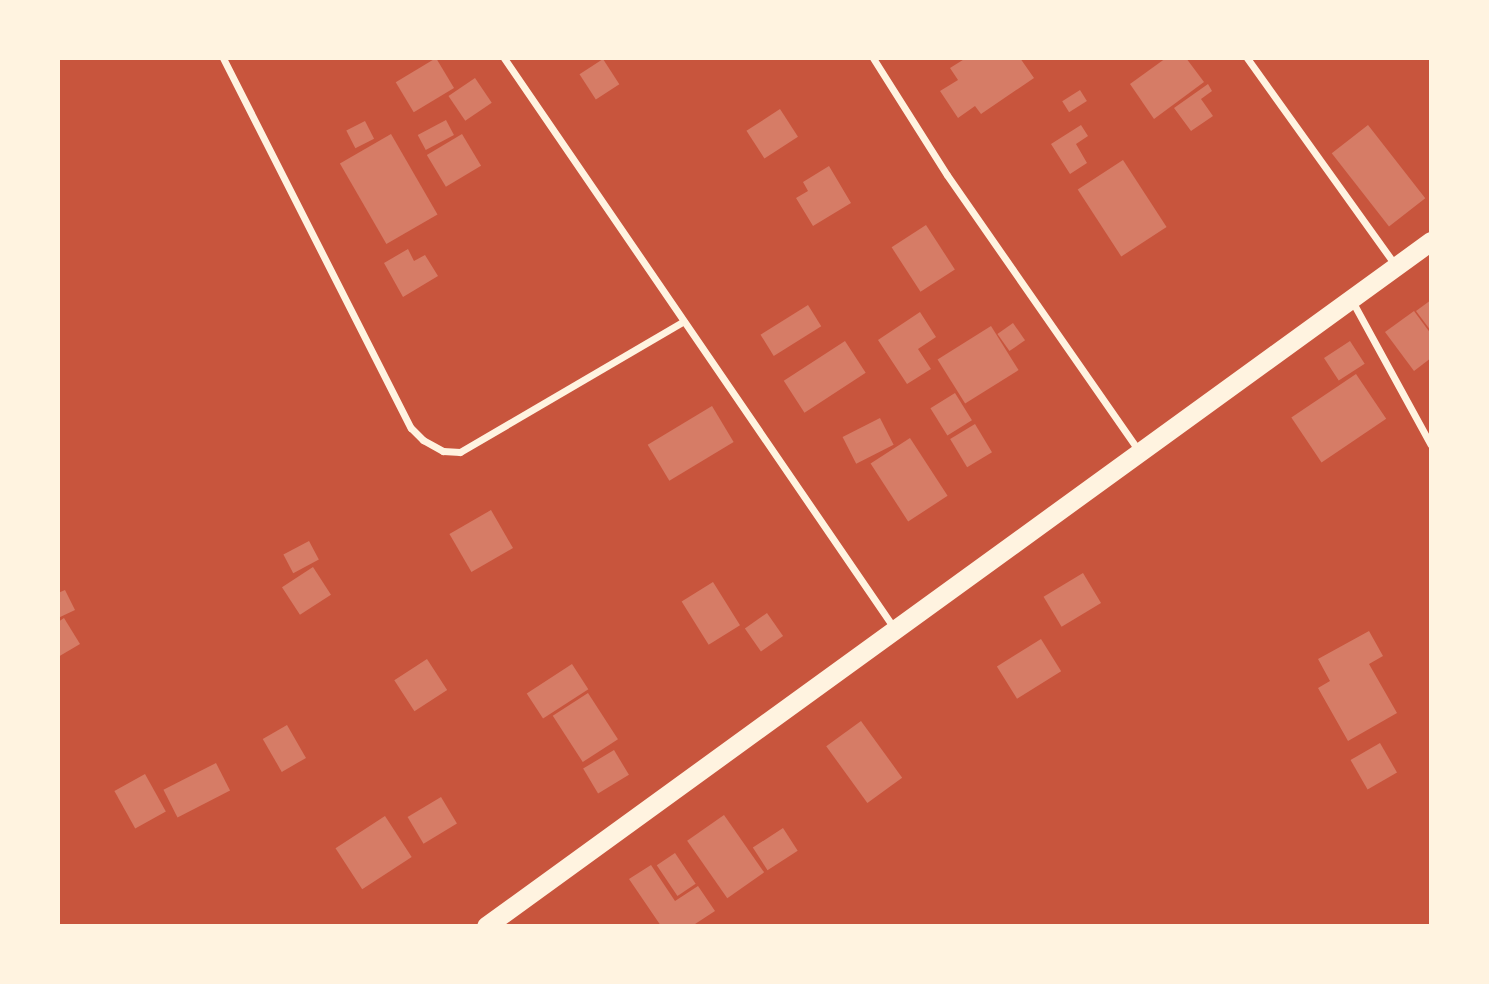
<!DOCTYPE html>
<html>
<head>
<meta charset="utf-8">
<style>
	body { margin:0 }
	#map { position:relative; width:1489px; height:984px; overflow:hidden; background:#c8553d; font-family:"DM Sans",sans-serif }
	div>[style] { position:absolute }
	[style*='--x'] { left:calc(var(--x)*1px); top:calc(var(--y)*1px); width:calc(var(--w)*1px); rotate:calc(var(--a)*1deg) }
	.building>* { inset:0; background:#d67c66; transform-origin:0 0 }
	.minor>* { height:7px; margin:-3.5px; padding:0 3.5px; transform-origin:3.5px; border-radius:3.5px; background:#fff3e0 }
	.trunk>* { height:19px; margin:-9.5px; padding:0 9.5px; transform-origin:9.5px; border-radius:9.5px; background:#fff3e0 }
	span { translate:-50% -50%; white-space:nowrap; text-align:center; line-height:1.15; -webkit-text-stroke:7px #fff3e0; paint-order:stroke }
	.frame { position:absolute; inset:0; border:60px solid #fff3e0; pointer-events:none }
</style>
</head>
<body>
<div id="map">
	<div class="building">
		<i style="left:436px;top:58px;width:35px;height:47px;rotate:59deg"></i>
		<i style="clip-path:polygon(966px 58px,1020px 58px,1034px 78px,981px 114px,975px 106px,958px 118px,940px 91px,958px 80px,950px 68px)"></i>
		<i style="clip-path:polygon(1166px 58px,1186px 58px,1204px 82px,1154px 119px,1130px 84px)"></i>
		<i style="left:603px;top:59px;width:30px;height:28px;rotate:57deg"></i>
		<i style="left:475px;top:78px;width:30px;height:32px;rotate:56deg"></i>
		<i style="clip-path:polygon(1208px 84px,1212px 91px,1201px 99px,1213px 116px,1191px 131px,1174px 108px)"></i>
		<i style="left:1080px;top:90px;width:13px;height:21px;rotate:58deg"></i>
		<i style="left:780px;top:109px;width:33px;height:40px;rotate:57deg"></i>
		<i style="left:446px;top:120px;width:17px;height:32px;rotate:62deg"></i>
		<i style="left:365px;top:121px;width:20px;height:21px;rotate:63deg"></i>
		<i style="clip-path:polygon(1081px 125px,1088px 136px,1076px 144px,1087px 163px,1070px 174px,1051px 144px)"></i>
		<i style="left:1368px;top:125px;width:93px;height:46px;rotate:52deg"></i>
		<i style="left:391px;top:134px;width:93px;height:59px;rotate:60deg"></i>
		<i style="left:462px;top:134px;width:37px;height:41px;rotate:59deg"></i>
		<i style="left:1123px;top:160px;width:80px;height:54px;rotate:57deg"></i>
		<i style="clip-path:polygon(829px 166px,851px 203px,813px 226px,796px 198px,808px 191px,803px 182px)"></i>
		<i style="left:926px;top:225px;width:53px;height:41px;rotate:57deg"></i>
		<i style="clip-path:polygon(408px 249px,414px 261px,425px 255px,438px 276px,403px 297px,384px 263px)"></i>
		<i style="clip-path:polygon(1431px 300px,1431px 331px,1416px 311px)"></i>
		<i style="left:808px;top:305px;width:25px;height:56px;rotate:58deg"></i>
		<i style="clip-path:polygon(1414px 311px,1431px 334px,1431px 358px,1414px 371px,1385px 332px)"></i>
		<i style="clip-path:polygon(920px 312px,936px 337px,918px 349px,931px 369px,907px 384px,878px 340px)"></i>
		<i style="left:1013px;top:323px;width:21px;height:19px;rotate:55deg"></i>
		<i style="left:991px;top:326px;width:52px;height:63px;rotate:58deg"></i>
		<i style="left:845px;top:341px;width:38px;height:73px;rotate:57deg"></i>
		<i style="left:1350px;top:341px;width:27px;height:31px;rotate:57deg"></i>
		<i style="left:1356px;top:374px;width:54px;height:78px;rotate:56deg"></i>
		<i style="left:955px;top:393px;width:32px;height:29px;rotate:58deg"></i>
		<i style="left:712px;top:406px;width:42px;height:75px;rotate:59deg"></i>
		<i style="left:880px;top:418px;width:30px;height:42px;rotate:63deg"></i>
		<i style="left:975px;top:424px;width:33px;height:29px;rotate:59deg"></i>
		<i style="left:910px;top:438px;width:69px;height:47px;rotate:57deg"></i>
		<i style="left:491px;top:510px;width:44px;height:48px;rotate:60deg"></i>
		<i style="left:309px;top:541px;width:21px;height:29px;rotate:62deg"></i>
		<i style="left:313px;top:567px;width:33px;height:37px;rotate:57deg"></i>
		<i style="left:1083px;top:573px;width:35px;height:46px;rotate:59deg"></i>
		<i style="left:713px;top:582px;width:51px;height:37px;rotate:58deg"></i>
		<i style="clip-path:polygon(65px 590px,75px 610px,58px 618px,58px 593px)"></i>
		<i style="left:767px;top:613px;width:28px;height:27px;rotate:55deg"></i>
		<i style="clip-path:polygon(64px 618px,80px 644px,58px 657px,58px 622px)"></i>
		<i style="clip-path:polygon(1369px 631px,1383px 656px,1369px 664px,1397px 713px,1348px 741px,1318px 688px,1330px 681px,1318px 659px)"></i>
		<i style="left:1041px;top:639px;width:38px;height:52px;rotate:58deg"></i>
		<i style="left:427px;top:659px;width:37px;height:39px;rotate:57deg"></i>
		<i style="left:572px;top:664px;width:30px;height:54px;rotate:57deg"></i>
		<i style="left:588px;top:693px;width:55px;height:42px;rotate:57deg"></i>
		<i style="left:861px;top:721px;width:70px;height:43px;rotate:54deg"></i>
		<i style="left:287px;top:725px;width:38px;height:28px;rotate:60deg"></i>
		<i style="left:1380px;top:743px;width:34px;height:34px;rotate:60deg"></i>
		<i style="left:614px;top:750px;width:29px;height:36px;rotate:59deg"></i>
		<i style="left:216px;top:763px;width:31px;height:59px;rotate:63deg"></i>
		<i style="left:145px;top:774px;width:43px;height:35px;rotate:61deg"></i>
		<i style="left:441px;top:797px;width:31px;height:39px;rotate:59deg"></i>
		<i style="left:724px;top:815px;width:70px;height:45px;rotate:55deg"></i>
		<i style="left:385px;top:816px;width:49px;height:59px;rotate:57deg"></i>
		<i style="left:783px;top:828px;width:27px;height:36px;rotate:57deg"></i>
		<i style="left:675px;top:853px;width:37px;height:22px;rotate:56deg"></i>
		<i style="clip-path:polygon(651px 865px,675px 901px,698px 886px,715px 911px,692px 926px,661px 926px,629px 879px)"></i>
	</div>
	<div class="minor">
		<i style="--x:223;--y:58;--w:415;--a:63.1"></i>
		<i style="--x:411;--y:428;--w:17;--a:45"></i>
		<i style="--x:423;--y:440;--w:23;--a:29"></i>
		<i style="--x:443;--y:451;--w:17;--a:3"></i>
		<i style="--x:460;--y:452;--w:259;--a:-30.3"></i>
		<i style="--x:504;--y:58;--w:691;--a:55.62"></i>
		<i style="--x:873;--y:58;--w:138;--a:57.7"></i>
		<i style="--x:947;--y:175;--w:335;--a:55.2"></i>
		<i style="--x:1247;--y:58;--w:254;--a:54.4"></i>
		<i style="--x:1351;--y:299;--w:166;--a:61.3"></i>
	</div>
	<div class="trunk">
		<i style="--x:486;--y:926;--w:1167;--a:-35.94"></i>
	</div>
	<div class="frame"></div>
</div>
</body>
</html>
